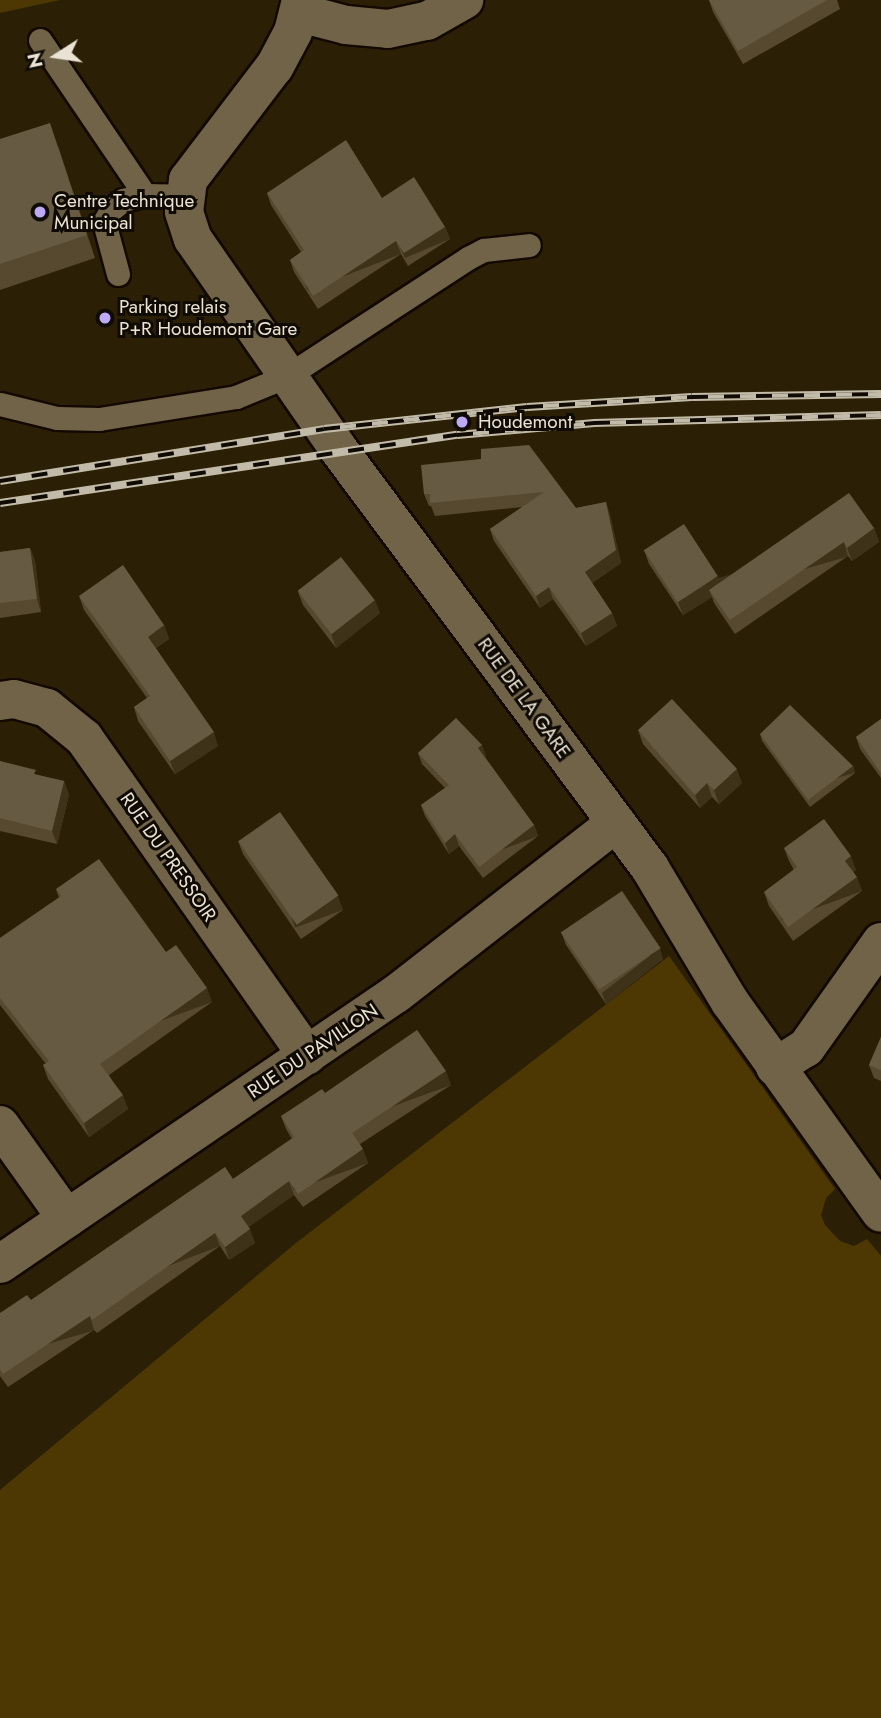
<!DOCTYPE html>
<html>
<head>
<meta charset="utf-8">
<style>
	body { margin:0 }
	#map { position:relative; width:881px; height:1718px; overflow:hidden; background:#2b2006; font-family:Jost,sans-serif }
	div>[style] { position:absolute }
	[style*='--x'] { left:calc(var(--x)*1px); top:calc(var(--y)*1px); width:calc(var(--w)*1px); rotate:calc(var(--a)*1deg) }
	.green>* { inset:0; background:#4d3804 }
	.roads { filter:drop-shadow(2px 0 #130900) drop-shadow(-2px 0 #130900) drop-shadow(0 2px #130900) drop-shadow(0 -2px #130900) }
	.service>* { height:23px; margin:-11.5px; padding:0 11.5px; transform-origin:11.5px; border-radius:11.5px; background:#706348 }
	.minor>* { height:38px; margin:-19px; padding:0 19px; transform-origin:19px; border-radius:19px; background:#706348 }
	.tertiary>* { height:38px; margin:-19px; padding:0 19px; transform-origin:19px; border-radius:19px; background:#706348 }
	.rail>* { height:8px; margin-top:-4px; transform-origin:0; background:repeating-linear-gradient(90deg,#0f0a03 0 16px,#c3bba9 0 32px); box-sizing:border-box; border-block:2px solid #c3bba9 }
	.wall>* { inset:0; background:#564930 }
	.shaded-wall>* { inset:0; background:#3e3218; transform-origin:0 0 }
	.building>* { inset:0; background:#665a42; transform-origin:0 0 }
	.dots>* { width:19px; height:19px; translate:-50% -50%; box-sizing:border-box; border:4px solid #0f0a03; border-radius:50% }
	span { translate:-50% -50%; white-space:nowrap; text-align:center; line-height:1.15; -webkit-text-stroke:6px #0f0a03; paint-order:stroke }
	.poi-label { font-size:19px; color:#eae2d3 }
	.left { translate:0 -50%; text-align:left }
	.street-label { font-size:19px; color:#eae2d3 }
	.north { position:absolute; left:21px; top:21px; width:70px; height:70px; -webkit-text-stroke:5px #0f0a03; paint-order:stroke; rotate:258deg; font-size:19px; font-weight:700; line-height:28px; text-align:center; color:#eae2d3 }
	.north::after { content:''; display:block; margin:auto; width:24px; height:32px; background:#eae2d3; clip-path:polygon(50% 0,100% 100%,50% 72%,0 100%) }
</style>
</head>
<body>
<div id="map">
	<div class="green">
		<i style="clip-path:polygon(0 0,60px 0,0 13px)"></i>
		<i style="clip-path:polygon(669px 956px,835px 1189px,826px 1198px,821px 1215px,825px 1225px,840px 1241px,854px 1246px,867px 1239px,881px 1256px,881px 1718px,0 1718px,0 1490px,296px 1243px)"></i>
	</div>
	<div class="roads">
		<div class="service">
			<i style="--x:40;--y:40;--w:187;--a:55.9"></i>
			<i style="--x:118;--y:274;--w:54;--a:-105.1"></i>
			<i style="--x:104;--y:222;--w:14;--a:-60"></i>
			<i style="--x:111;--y:210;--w:16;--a:-40"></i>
			<i style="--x:123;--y:200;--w:23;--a:-13"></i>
			<i style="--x:145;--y:195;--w:39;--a:1"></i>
			<i style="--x:0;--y:404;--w:59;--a:13.8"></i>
			<i style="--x:57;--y:418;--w:42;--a:1.4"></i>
			<i style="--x:99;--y:419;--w:139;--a:-9.1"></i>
			<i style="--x:236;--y:397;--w:55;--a:-22.4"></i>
			<i style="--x:287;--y:376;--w:216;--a:-33.1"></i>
			<i style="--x:468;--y:258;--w:18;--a:-27"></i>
			<i style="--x:484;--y:250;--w:45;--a:-6.3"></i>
		</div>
		<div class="minor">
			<i style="--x:300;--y:13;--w:48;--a:14.6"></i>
			<i style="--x:346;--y:25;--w:42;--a:5.4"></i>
			<i style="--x:388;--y:29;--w:40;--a:-12"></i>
			<i style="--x:427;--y:21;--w:43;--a:-29.6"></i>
			<i style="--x:0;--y:701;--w:14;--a:-8"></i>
			<i style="--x:14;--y:699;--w:34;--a:15"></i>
			<i style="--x:47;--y:708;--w:48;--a:39"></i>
			<i style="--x:84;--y:738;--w:388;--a:54.9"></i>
			<i style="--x:775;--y:1067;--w:36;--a:-32"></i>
			<i style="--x:806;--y:1048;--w:130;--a:-54.7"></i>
			<i style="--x:0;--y:1125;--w:115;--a:54.5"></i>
			<i style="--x:0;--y:1264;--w:479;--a:-34.3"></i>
			<i style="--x:396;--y:994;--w:279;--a:-37.9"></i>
		</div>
		<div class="tertiary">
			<i style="--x:301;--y:0;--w:33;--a:104"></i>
			<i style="--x:293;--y:32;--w:40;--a:118"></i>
			<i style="--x:274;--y:67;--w:142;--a:127.3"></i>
			<i style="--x:188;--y:180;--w:32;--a:97"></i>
			<i style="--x:184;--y:212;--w:28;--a:72"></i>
			<i style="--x:193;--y:239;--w:257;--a:55.3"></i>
			<i style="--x:339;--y:450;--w:521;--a:53.35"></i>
			<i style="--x:650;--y:868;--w:156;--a:59.2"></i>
			<i style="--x:730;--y:1002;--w:259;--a:54.4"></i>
		</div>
	</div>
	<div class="rail">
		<i style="--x:0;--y:481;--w:328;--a:-9.1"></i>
		<i style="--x:324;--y:429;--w:204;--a:-6.2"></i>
		<i style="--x:527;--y:407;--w:165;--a:-3.5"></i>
		<i style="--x:692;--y:397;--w:189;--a:-0.9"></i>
		<i style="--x:0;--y:503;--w:462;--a:-8.5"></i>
		<i style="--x:457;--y:435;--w:138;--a:-5"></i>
		<i style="--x:594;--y:423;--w:287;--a:-1.6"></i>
	</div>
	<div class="wall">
		<i style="clip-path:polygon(709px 0,837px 0,840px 9px,743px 64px,713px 12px)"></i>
		<i style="clip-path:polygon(0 139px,58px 146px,95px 258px,0 290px)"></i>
		<i style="clip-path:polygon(267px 193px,382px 198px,445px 227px,450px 239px,408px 266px,401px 254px,318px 309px,294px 272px,290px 260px,301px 252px,271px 205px)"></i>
		<i style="clip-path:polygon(481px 459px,576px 508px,606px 502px,610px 515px,621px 563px,592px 583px,612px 613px,617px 626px,586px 646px,553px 599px,540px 608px,494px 541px,490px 529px,522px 507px,435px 516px,431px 506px,429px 506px,424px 494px)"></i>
		<i style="clip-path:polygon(874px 528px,879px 542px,852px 561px,848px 556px,735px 634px,714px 603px,712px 597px,683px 615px,649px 564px,644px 550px,721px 582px)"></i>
		<i style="clip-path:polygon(30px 548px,35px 561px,41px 612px,0 618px,0 552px)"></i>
		<i style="clip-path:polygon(298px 592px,380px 613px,336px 648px,303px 605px)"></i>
		<i style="clip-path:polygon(79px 596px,164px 625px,169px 639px,156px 648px,218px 746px,175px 774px,138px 721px,134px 707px,147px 698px,84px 610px)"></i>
		<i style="clip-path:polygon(881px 719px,881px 778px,860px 749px,856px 737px)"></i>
		<i style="clip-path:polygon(638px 730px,742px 783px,719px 804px,712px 797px,700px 808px,643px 744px)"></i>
		<i style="clip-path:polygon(760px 734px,853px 766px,855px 773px,810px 807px,762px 741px)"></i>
		<i style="clip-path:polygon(418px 753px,486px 756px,485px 757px,534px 825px,538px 836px,483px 878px,459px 846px,449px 854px,425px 816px,421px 805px,445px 788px,422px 764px)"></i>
		<i style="clip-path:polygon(0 761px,37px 775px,64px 781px,69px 795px,57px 844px,0 831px)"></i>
		<i style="clip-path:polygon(238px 841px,343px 910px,301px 939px,243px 854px)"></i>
		<i style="clip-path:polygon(784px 848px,856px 870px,853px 872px,862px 891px,793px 941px,769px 906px,764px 892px,794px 870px,789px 861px)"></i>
		<i style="clip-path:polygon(56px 889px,166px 952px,212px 1002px,109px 1075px,128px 1109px,89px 1137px,48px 1079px,43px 1065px,46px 1064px,0 1005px,0 938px,59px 898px)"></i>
		<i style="clip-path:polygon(562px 934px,663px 959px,606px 1004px,566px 945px)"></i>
		<i style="clip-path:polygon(881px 1037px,881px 1081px,874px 1078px,869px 1065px)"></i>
		<i style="clip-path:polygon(451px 1085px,360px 1144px,368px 1163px,303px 1207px,294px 1195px,248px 1227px,255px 1243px,229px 1260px,220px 1246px,97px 1333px,94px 1330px,8px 1387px,0 1376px,0 1313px,31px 1300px,233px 1179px,292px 1139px,286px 1129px,281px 1116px,325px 1093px)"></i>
	</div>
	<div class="shaded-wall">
		<i style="clip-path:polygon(50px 123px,58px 146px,95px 258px,87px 235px)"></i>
		<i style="left:445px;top:227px;width:13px;height:49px;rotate:67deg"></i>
		<i style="left:396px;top:241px;width:14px;height:100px;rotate:69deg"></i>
		<i style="clip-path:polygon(606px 502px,610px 515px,621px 563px,589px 585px,585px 572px)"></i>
		<i style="clip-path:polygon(874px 528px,879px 542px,852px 561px,847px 548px)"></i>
		<i style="left:844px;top:542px;width:15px;height:138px;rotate:74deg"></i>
		<i style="clip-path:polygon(30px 548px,35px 561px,41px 612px,37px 599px)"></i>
		<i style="clip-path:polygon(718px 576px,723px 590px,709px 590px,712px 597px,683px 615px,678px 602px)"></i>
		<i style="clip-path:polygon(549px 587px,553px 599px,540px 608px,536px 596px)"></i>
		<i style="clip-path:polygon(375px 600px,380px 613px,336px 648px,331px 634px)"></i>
		<i style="clip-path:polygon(612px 613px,617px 626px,586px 646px,581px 633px)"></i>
		<i style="clip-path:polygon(164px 625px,169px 639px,153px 650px,148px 637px)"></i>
		<i style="clip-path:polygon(214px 732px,218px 746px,175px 774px,170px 761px)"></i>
		<i style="clip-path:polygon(482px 745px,486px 756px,482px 760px,478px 748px)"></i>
		<i style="left:853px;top:766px;width:7px;height:56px;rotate:74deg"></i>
		<i style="clip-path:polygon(737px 769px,742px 783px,719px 804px,714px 790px)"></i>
		<i style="clip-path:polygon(64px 781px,69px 795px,57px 844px,52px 831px)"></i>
		<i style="clip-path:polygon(707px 783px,712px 797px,700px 808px,695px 795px)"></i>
		<i style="left:534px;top:825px;width:12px;height:69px;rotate:70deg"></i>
		<i style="clip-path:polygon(455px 834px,459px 846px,449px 854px,445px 843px)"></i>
		<i style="clip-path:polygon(851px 856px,856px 870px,850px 874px,845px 861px)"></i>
		<i style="left:857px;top:877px;width:15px;height:85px;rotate:70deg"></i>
		<i style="left:338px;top:896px;width:15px;height:51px;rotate:70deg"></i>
		<i style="clip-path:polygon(660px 948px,663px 959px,606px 1004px,602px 993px)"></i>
		<i style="left:207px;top:988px;width:15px;height:131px;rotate:70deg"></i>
		<i style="left:446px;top:1071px;width:15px;height:113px;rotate:70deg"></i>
		<i style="clip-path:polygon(123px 1095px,128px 1109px,89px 1137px,84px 1123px)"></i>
		<i style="left:363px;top:1149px;width:15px;height:79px;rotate:70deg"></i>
		<i style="clip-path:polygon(289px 1181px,294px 1195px,246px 1229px,241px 1216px)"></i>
		<i style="clip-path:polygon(250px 1229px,255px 1243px,229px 1260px,225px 1247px)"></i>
		<i style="left:215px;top:1233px;width:14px;height:151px;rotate:69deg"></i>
		<i style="left:90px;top:1316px;width:15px;height:105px;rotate:74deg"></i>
	</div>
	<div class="building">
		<i style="clip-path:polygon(709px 0,827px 0,738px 51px)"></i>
		<i style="clip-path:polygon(50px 123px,87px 235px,0 264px,0 139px)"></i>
		<i style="clip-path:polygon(346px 140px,382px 198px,414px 177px,445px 227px,404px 253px,396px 241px,313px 296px,290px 260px,304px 250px,267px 193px)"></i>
		<i style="clip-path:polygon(529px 445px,576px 508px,606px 502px,616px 550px,585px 572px,612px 613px,581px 633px,549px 587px,536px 596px,490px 529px,544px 492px,430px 503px,430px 494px,424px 494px,421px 465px,481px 459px,481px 449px)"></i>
		<i style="clip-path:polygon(849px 493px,874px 528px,847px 548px,844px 542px,730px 620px,709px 590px)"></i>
		<i style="left:684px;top:524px;width:62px;height:48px;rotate:57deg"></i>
		<i style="clip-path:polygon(30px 548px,37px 599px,0 603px,0 552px)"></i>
		<i style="left:341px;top:557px;width:55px;height:55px;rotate:52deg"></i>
		<i style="clip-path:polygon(123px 565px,164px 625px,148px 637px,214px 732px,170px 761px,134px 707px,150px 696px,79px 596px)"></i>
		<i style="clip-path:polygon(672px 699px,737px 769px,714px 790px,707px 783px,695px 795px,638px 730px)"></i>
		<i style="clip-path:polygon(790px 705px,853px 766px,808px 800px,760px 734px)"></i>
		<i style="clip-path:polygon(456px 718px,482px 745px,478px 748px,534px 825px,479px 867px,455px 834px,445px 843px,421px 805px,449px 785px,418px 753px)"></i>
		<i style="clip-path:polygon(881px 719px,881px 773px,856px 737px)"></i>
		<i style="clip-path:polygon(0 761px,36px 770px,34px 774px,64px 781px,52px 831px,0 818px)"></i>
		<i style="left:280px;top:812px;width:102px;height:51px;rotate:55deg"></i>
		<i style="clip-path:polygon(824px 819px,851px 856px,845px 861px,857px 877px,788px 927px,764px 892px,797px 867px,784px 848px)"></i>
		<i style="clip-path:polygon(99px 859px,166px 952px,176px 945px,207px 988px,100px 1064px,123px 1095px,84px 1123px,43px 1065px,49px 1061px,0 998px,0 938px,61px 896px,56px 889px)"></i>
		<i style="left:622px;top:891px;width:69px;height:74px;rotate:56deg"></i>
		<i style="clip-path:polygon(417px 1030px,446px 1071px,352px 1133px,363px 1149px,298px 1194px,289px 1181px,241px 1216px,250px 1229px,225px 1247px,215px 1233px,92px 1320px,90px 1316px,3px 1374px,0 1369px,0 1313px,27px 1295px,31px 1300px,225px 1167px,233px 1179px,294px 1137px,281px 1116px,322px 1089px,325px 1093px)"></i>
		<i style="clip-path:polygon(881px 1037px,881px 1070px,869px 1065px)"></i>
	</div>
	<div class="dots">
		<i style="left:40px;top:212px;background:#bcaaf6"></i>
		<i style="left:105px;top:318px;background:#bcaaf6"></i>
		<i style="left:462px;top:422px;background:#bcaaf6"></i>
	</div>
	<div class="poi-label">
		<span class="left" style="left:54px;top:212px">Centre Technique<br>Municipal</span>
		<span class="left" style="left:119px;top:318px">Parking relais<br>P+R Houdemont Gare</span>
		<span class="left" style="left:478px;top:422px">Houdemont</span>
	</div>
	<div class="street-label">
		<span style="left:524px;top:698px;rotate:54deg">RUE DE LA GARE</span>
		<span style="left:168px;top:857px;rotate:55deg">RUE DU PRESSOIR</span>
		<span style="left:313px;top:1051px;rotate:-34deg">RUE DU PAVILLON</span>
	</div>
	<div class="north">N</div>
</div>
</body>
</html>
